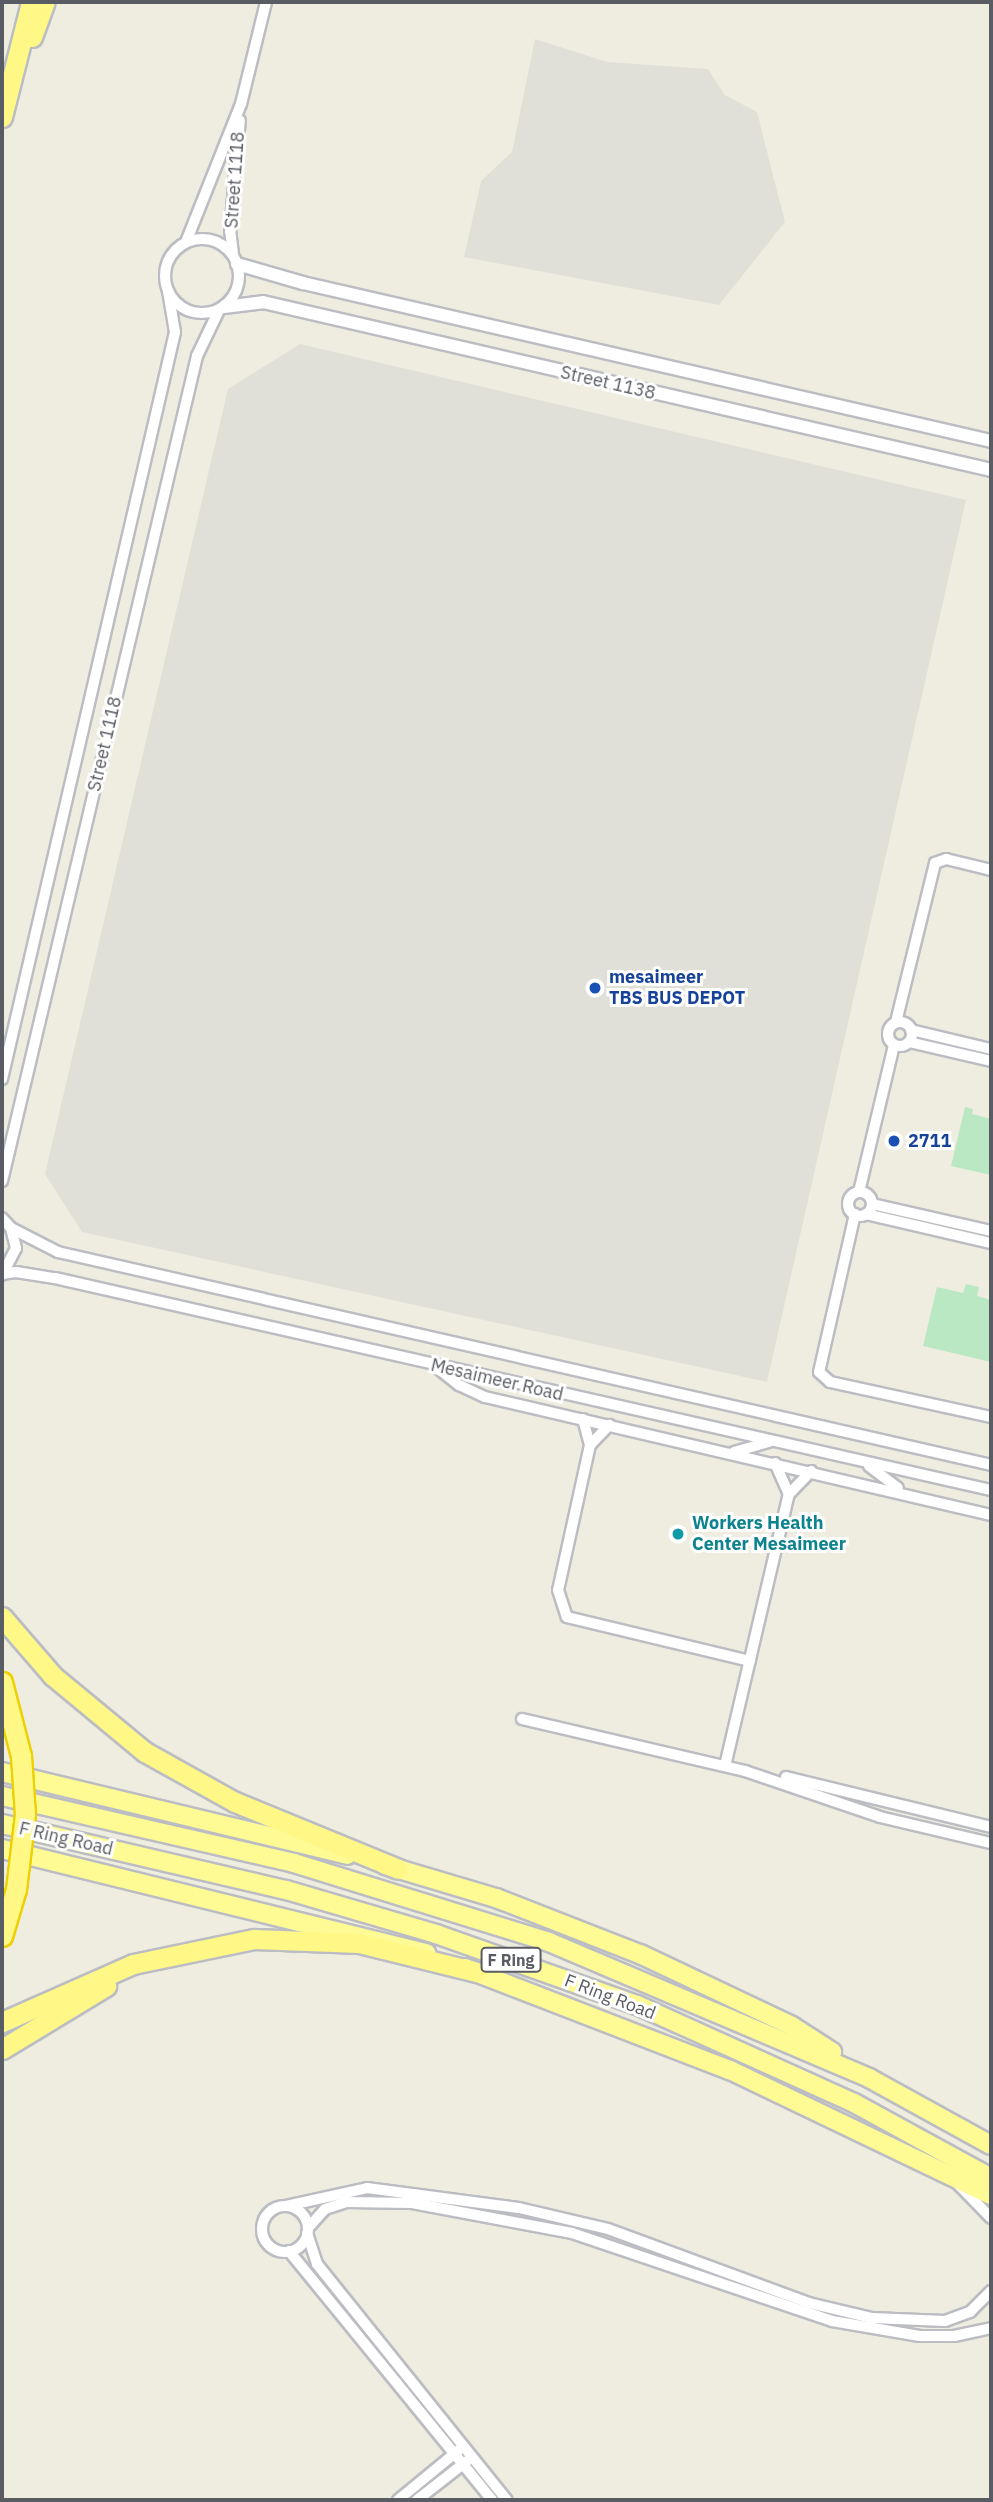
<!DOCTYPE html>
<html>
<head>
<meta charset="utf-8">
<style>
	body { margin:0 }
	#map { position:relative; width:993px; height:2502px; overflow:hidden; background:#eeede0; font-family:"IBM Plex Sans",sans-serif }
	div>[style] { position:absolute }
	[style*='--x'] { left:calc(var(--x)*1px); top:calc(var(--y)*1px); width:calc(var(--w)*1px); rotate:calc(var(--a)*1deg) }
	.industrial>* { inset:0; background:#e1e0d8 }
	.green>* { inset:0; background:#bae8c3 }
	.roads { filter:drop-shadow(2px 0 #bbbdc3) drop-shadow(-2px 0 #bbbdc3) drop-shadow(0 2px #bbbdc3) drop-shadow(0 -2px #bbbdc3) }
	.minor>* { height:10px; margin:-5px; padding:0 5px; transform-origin:5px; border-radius:5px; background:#fff }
	.minor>.ring { margin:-5px; padding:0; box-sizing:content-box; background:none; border:10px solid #fff; border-radius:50% }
	.tertiary>* { height:12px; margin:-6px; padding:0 6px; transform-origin:6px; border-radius:6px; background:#fff }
	.trunk>* { height:18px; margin:-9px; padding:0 9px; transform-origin:9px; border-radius:9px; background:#fefb95 }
	.motorway>* { height:19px; margin:-9.5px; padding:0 9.5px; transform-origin:9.5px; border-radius:9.5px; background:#fff786 }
	.bridges { filter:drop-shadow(2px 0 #eed000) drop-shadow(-2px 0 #eed000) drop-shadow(0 2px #eed000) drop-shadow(0 -2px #eed000) }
	.motorway-bridge>* { height:19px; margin:-9.5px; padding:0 9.5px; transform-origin:9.5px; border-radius:9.5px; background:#fff786 }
	.dots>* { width:19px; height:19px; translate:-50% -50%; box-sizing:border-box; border:4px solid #fff; border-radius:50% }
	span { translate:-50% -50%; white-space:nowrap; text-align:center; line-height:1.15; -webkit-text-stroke:6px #fff; paint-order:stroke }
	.shield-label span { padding:2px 5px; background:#fff; border:2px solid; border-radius:5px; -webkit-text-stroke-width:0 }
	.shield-label { font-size:16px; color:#595c63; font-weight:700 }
	.street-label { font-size:18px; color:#595c63 }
	.transit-label { font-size:18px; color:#164399; font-weight:700 }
	.left { translate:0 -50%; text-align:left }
	.culture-label { font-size:18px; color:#0d838f; font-weight:700 }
	.frame { position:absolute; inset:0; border:4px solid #595c63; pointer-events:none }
</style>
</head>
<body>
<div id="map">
	<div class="industrial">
		<i style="clip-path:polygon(535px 39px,607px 62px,708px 69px,725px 95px,757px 112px,785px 222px,719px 305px,464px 257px,481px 181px,512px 152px)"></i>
		<i style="clip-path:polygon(300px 344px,966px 500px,767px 1382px,82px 1232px,45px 1174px,228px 389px)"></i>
	</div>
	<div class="green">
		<i style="clip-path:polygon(965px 1107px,973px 1109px,972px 1114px,991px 1119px,991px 1175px,951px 1166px)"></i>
		<i style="clip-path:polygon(966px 1284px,979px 1287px,977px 1296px,991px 1300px,991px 1362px,923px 1346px,937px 1287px,963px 1293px)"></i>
	</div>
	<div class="roads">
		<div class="minor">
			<i class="ring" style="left:165px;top:239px;width:64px;height:64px"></i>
			<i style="--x:186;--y:242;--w:149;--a:-68.3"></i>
			<i style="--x:241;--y:104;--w:105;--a:-76.2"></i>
			<i style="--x:233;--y:254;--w:23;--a:-97"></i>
			<i style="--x:230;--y:231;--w:111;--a:-84.9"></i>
			<i class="ring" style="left:888px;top:1022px;width:14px;height:14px"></i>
			<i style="--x:896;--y:1022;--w:164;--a:-76.2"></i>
			<i style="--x:935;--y:863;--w:12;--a:-20"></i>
			<i style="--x:946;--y:859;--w:46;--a:13.7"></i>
			<i style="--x:911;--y:1030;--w:82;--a:13.4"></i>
			<i style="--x:909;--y:1042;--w:84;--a:13"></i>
			<i style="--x:2;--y:1079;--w:767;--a:-76.96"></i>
			<i style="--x:175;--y:332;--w:42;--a:-99.7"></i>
			<i style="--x:2;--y:1181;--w:848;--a:-76.7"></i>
			<i style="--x:197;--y:356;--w:51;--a:-64.4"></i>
			<i style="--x:859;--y:1192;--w:151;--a:-76.6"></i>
			<i class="ring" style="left:848px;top:1192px;width:14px;height:14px"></i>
			<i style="--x:872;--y:1204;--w:122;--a:12.8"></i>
			<i style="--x:855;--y:1214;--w:162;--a:102.8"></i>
			<i style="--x:819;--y:1372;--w:15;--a:42"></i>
			<i style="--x:830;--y:1382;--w:165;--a:12.3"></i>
			<i style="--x:866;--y:1214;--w:128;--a:13.1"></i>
			<i style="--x:2;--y:1218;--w:13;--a:48"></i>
			<i style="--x:11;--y:1228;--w:21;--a:76"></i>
			<i style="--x:16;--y:1248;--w:30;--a:117"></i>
			<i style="--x:11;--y:1228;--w:53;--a:27.1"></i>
			<i style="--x:58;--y:1252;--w:957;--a:12.86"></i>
			<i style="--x:2;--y:1274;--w:14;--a:-8"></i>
			<i style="--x:16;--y:1272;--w:39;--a:9"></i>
			<i style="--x:55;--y:1278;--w:960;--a:12.76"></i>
			<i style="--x:439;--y:1369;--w:26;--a:39"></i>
			<i style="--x:459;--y:1385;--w:29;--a:25"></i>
			<i style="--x:485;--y:1397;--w:520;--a:13.13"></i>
			<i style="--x:583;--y:1419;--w:27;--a:75"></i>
			<i style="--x:590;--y:1445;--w:148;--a:102.4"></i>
			<i style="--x:558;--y:1590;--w:28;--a:72"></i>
			<i style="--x:567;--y:1617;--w:188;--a:13.5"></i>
			<i style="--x:590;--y:1445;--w:28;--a:-46"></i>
			<i style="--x:734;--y:1452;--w:37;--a:-16"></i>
			<i style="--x:775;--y:1463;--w:34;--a:66"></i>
			<i style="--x:869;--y:1466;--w:36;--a:37"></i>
			<i style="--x:522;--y:1719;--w:229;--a:13.1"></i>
			<i style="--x:745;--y:1771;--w:143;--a:18.8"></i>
			<i style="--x:880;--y:1817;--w:114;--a:13.2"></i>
			<i style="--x:725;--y:1766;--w:279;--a:-76.8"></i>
			<i style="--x:789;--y:1494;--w:32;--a:-46"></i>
			<i style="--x:786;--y:1777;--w:211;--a:13.7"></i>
			<i style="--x:958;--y:2184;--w:47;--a:45.9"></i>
			<i style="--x:286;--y:2206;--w:83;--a:-12.5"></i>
			<i style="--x:367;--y:2188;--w:153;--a:7.5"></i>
			<i style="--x:519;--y:2208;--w:91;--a:13.3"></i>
			<i style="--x:608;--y:2229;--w:214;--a:20.2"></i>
			<i style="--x:809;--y:2303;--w:65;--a:13.4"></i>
			<i style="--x:872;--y:2318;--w:73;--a:2.4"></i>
			<i style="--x:945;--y:2321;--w:27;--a:-20"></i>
			<i style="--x:970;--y:2312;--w:30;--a:-45"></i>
			<i class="ring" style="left:262px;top:2206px;width:36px;height:36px"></i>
			<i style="--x:308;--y:2228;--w:25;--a:-48"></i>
			<i style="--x:325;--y:2209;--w:22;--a:-18"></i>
			<i style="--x:346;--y:2202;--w:66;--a:0.9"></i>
			<i style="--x:412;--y:2203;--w:163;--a:10.6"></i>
			<i style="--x:572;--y:2233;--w:274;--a:18.7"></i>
			<i style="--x:832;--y:2321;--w:89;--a:9.7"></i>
			<i style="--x:920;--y:2336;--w:34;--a:0"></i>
			<i style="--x:954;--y:2336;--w:38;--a:-12"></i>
			<i style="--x:307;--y:2233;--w:33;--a:72"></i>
			<i style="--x:317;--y:2264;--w:303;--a:51.2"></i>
			<i style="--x:289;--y:2251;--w:321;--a:50.8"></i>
			<i style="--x:398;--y:2500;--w:79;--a:-39.3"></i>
			<i style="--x:417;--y:2500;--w:63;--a:-38"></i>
		</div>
		<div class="tertiary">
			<i style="--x:237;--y:264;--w:69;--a:16.1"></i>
			<i style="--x:303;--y:283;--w:706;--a:12.93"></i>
			<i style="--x:224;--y:307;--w:39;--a:-7"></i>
			<i style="--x:263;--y:302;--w:747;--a:12.99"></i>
		</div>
		<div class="trunk">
			<i style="--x:2;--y:1772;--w:355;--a:13.5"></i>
			<i style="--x:2;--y:1796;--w:300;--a:12.9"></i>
			<i style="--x:294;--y:1863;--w:267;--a:17.2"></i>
			<i style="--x:549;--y:1942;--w:348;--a:23"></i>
			<i style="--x:869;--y:2078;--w:139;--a:28.8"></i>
			<i style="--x:2;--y:1824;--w:292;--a:13.1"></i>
			<i style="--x:286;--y:1890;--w:156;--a:16.3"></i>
			<i style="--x:436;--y:1934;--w:213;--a:19.5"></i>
			<i style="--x:637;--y:2005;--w:238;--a:24.3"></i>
			<i style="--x:854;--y:2103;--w:156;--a:28.7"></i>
			<i style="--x:2;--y:1849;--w:437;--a:13.8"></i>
			<i style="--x:385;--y:1865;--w:116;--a:16.6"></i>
			<i style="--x:496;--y:1898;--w:155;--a:21.3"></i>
			<i style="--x:640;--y:1954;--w:168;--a:25.3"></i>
			<i style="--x:792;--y:2026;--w:48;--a:33"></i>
			<i style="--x:465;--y:1968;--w:284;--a:21.1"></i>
			<i style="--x:730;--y:2070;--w:289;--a:25.6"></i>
		</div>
		<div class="motorway">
			<i style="--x:32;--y:37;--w:37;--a:-70"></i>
			<i style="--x:2;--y:117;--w:119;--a:-75.8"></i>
			<i style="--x:2;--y:1617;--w:78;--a:49.2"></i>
			<i style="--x:53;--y:1676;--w:119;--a:39.6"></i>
			<i style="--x:145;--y:1752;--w:103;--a:29.1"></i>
			<i style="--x:235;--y:1802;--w:176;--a:22.3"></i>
			<i style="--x:2;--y:2022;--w:143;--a:-23.9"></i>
			<i style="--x:133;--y:1964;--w:124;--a:-11.7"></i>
			<i style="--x:254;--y:1939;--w:105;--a:2.2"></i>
			<i style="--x:359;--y:1943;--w:121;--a:13.9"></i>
			<i style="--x:2;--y:2049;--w:122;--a:-31.2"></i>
		</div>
	</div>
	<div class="bridges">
		<div class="motorway-bridge">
			<i style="--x:2;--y:1682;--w:76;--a:75.6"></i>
			<i style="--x:21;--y:1756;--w:58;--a:86.1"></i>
			<i style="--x:25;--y:1814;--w:76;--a:96.8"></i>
			<i style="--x:16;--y:1889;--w:49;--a:106.6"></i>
		</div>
	</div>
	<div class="dots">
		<i style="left:595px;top:988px;background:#1a4fb4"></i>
		<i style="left:894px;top:1141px;background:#1a4fb4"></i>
		<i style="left:678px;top:1534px;background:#0f9aa8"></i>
	</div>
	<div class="shield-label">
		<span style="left:511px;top:1960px">F Ring</span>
	</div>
	<div class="street-label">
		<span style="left:235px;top:180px;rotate:-86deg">Street 1118</span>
		<span style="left:608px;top:383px;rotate:13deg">Street 1138</span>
		<span style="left:105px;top:744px;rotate:-77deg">Street 1118</span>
		<span style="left:497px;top:1380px;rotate:13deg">Mesaimeer Road</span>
		<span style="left:66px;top:1839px;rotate:13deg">F Ring Road</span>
		<span style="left:610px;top:1997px;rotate:21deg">F Ring Road</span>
	</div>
	<div class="transit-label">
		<span class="left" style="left:609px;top:988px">mesaimeer<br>TBS BUS DEPOT</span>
		<span class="left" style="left:908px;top:1141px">2711</span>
	</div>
	<div class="culture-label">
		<span class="left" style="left:692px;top:1534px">Workers Health<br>Center Mesaimeer</span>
	</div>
	<div class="frame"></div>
</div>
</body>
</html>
